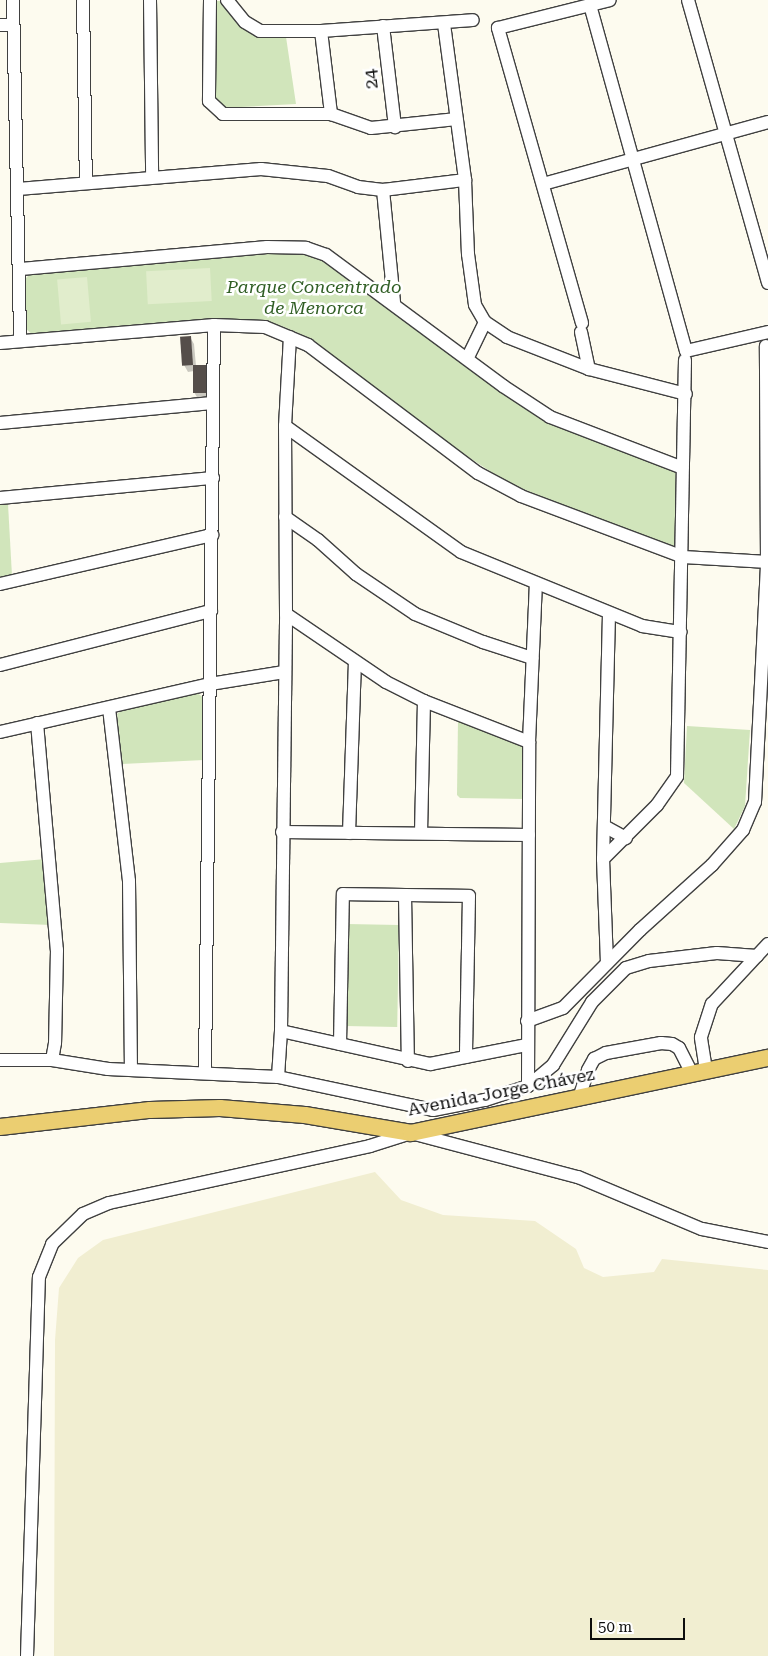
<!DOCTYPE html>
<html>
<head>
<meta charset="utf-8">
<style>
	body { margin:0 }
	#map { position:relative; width:768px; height:1656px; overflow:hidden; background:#fdfbef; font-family:"Roboto Serif",serif }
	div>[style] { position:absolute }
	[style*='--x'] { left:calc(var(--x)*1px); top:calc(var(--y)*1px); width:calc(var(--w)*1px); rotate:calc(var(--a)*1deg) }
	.farmland>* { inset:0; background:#f1eed1 }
	.green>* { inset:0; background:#d1e5bb; transform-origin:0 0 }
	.pitch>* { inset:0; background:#e1edcc; transform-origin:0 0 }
	.shadow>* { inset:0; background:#0003 }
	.building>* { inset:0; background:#554e4a; transform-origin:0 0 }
	.roads { filter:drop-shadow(1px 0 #404040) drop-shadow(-1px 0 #404040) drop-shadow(0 1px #404040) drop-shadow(0 -1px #404040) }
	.minor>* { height:12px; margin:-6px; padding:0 6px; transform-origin:6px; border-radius:6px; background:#fff }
	.major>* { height:16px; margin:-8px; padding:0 8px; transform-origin:8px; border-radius:8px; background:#ebce71 }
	span { translate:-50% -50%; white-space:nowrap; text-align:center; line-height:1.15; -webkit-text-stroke:5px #fff; paint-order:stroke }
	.street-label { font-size:18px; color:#0d0d0d }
	.park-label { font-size:18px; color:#305e24; font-style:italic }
	.scale { position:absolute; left:590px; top:1618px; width:95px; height:22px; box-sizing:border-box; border:2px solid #0d0d0d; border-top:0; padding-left:6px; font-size:15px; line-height:18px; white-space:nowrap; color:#0d0d0d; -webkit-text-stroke:4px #fff; paint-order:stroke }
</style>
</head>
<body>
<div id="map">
	<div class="farmland">
		<i style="clip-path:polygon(375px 1172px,401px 1200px,443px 1215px,535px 1221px,576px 1249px,584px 1268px,603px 1277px,654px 1272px,662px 1259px,768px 1270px,768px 1656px,54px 1656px,55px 1340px,59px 1288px,78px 1258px,103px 1240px)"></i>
	</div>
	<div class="green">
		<i style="clip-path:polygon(214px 1px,223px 1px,254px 35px,267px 38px,286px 37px,296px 104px,221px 108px,216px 104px)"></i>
		<i style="clip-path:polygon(280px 253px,305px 255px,333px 265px,535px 414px,677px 471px,677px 542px,673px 546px,665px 545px,508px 483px,441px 439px,312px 339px,282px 326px,251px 320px,226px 320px,33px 335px,24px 327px,24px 280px,30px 274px)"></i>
		<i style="clip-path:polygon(0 504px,8px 504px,12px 576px,0 578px)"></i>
		<i style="clip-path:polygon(197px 693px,204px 698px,204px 760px,122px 764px,117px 714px,122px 710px)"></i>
		<i style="clip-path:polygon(458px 720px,522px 744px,527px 751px,525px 799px,460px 798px,457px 795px)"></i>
		<i style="clip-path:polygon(687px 726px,750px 730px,745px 806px,734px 829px,684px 783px)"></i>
		<i style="clip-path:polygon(46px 859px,51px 925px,0 923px,0 863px)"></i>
		<i style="left:347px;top:924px;width:52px;height:102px;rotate:1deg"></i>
	</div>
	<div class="pitch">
		<i style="left:210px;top:268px;width:33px;height:64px;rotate:87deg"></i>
		<i style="left:87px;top:277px;width:45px;height:30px;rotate:85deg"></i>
	</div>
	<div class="shadow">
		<i style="clip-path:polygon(190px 337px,194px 344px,196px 366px,205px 366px,209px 373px,208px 400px,198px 399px,194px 392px,194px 371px,188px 372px,184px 365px,181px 338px)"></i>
	</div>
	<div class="building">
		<i style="left:191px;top:336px;width:29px;height:11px;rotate:86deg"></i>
		<i style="left:193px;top:365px;width:13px;height:28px"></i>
	</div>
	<div class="roads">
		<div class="minor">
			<i style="--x:13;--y:0;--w:341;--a:88.8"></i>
			<i style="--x:83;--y:0;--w:182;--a:89.1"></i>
			<i style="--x:150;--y:0;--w:176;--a:89.3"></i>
			<i style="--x:210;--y:0;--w:101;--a:90.6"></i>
			<i style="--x:209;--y:101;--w:19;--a:43"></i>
			<i style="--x:223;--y:114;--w:108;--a:0"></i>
			<i style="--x:331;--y:114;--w:42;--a:19.3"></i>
			<i style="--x:371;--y:128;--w:86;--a:-6"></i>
			<i style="--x:227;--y:0;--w:28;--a:51"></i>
			<i style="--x:245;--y:22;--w:17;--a:31"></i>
			<i style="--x:260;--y:31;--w:61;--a:0"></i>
			<i style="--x:321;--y:31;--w:152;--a:-4.1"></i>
			<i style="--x:688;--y:0;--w:294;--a:74.2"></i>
			<i style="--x:590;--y:5;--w:359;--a:74.5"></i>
			<i style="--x:686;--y:351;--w:84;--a:-13"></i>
			<i style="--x:444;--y:24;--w:157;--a:82.3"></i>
			<i style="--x:465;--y:180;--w:74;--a:87.7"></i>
			<i style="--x:468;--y:254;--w:51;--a:82.2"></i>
			<i style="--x:475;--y:305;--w:20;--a:60"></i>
			<i style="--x:485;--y:322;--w:27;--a:34"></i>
			<i style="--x:507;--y:337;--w:88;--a:21.3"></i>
			<i style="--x:589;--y:369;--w:100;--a:14.5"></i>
			<i style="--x:0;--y:25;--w:13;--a:0"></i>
			<i style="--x:383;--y:26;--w:102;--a:83.2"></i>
			<i style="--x:321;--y:31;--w:84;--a:83.1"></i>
			<i style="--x:543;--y:184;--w:233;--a:-15.4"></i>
			<i style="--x:18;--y:189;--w:244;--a:-4.7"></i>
			<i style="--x:261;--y:169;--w:67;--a:6"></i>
			<i style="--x:328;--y:176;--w:32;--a:20"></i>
			<i style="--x:358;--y:187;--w:25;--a:7"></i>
			<i style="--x:383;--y:190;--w:83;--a:-7"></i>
			<i style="--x:383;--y:190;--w:114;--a:84.4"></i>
			<i style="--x:21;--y:269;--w:247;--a:-5.1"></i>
			<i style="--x:267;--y:247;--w:39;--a:1"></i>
			<i style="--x:306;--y:248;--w:21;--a:19"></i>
			<i style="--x:326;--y:255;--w:220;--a:36.5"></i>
			<i style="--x:503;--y:386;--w:56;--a:33.4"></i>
			<i style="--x:550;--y:417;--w:142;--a:21"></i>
			<i style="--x:582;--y:323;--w:307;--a:-105.9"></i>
			<i style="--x:498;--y:28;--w:115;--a:-14"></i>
			<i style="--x:581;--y:332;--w:38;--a:78"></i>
			<i style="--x:0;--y:343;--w:215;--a:-4.8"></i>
			<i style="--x:214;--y:325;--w:51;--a:2.2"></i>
			<i style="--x:265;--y:327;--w:47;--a:22.7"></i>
			<i style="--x:308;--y:345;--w:213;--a:37"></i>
			<i style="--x:478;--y:473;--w:49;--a:28.1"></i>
			<i style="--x:521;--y:496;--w:173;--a:20.6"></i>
			<i style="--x:683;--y:557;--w:85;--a:3.4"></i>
			<i style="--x:468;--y:357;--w:39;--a:-64"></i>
			<i style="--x:0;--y:423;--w:213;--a:-5.4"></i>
			<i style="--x:285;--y:426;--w:216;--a:35.6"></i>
			<i style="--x:461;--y:552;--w:196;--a:22.2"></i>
			<i style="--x:642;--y:626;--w:39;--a:9"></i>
			<i style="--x:0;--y:498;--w:214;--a:-5.4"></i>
			<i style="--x:285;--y:517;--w:40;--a:34.9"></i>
			<i style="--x:318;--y:540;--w:51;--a:41.8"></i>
			<i style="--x:356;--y:574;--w:71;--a:34.1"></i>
			<i style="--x:415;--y:614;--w:74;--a:22.4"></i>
			<i style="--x:483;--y:642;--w:52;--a:18.1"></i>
			<i style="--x:0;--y:584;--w:218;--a:-13"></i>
			<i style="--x:286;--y:614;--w:121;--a:34.2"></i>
			<i style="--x:386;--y:682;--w:42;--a:26.6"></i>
			<i style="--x:424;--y:701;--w:113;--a:21.3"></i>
			<i style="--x:0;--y:665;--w:218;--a:-14.4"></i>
			<i style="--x:109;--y:708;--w:174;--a:83.4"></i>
			<i style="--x:129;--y:881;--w:189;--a:89.4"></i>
			<i style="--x:37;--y:723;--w:228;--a:85"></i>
			<i style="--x:57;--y:950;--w:93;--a:91.2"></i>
			<i style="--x:55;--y:1043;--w:17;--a:100"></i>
			<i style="--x:0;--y:732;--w:215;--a:-12.9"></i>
			<i style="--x:210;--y:684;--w:75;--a:-9.2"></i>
			<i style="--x:604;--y:826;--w:25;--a:29"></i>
			<i style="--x:282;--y:832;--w:247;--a:0.7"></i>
			<i style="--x:349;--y:833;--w:170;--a:-88"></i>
			<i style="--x:421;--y:833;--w:132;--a:-88.7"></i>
			<i style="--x:603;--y:859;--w:76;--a:-45"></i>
			<i style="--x:657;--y:805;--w:35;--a:-55"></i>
			<i style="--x:677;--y:776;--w:416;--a:-88.9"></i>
			<i style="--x:405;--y:895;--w:166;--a:89"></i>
			<i style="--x:607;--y:963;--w:104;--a:-92.2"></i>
			<i style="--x:603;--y:859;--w:246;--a:-88.6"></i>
			<i style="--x:527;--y:1021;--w:38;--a:-20"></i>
			<i style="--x:563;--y:1008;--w:110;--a:-45.4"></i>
			<i style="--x:640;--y:930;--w:97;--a:-42.1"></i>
			<i style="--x:712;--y:865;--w:47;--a:-48.5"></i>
			<i style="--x:743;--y:830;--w:30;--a:-67"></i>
			<i style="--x:755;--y:802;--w:240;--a:-87.1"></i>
			<i style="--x:767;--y:562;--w:216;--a:-90.3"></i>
			<i style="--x:281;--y:1031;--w:153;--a:12.5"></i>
			<i style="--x:430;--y:1064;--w:99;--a:-11.1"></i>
			<i style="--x:340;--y:1044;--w:150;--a:-88.9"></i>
			<i style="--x:343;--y:894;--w:126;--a:0.9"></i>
			<i style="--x:469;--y:896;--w:161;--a:91.1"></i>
			<i style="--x:0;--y:1060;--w:52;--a:0"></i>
			<i style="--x:52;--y:1060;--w:57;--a:9.1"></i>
			<i style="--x:108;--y:1069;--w:170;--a:2.7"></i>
			<i style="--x:278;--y:1077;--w:158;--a:12"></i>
			<i style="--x:433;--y:1110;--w:53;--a:-10.9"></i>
			<i style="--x:485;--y:1100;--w:45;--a:-18"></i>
			<i style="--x:528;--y:1086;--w:33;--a:-40"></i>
			<i style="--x:553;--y:1065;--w:74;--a:-58.2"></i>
			<i style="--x:592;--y:1002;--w:48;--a:-45"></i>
			<i style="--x:626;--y:968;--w:24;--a:-17"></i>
			<i style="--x:649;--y:961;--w:68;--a:-6.7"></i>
			<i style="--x:717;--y:953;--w:40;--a:4.3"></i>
			<i style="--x:706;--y:1070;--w:33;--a:-99"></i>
			<i style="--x:701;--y:1037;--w:35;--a:-72"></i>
			<i style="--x:712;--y:1004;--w:82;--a:-47"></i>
			<i style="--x:205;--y:1071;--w:746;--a:-89.31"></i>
			<i style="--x:278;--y:1077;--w:46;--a:-86.3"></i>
			<i style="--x:281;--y:1031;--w:417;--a:-89.3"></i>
			<i style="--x:286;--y:614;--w:188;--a:-90.3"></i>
			<i style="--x:285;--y:426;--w:89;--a:-86.8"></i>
			<i style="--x:528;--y:1086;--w:344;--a:-89.8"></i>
			<i style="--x:529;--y:742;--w:159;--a:-87.5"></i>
			<i style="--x:579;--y:1098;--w:29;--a:-72"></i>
			<i style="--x:588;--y:1070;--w:13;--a:-61"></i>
			<i style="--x:594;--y:1059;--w:13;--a:-27"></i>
			<i style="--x:606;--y:1053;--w:56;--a:-10.3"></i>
			<i style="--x:661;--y:1043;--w:11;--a:5"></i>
			<i style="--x:672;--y:1044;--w:8;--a:30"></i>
			<i style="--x:679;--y:1048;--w:28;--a:63"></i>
			<i style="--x:27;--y:1656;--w:379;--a:-88.2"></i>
			<i style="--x:39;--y:1277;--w:35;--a:-68"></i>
			<i style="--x:52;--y:1244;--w:43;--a:-44.1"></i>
			<i style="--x:83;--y:1214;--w:28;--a:-23"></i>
			<i style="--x:109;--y:1203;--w:267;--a:-12.3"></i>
			<i style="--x:370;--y:1146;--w:43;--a:-17.6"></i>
			<i style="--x:411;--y:1133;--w:173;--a:14.8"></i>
			<i style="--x:578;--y:1177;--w:134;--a:22.8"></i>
			<i style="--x:702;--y:1229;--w:67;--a:11.1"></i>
		</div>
		<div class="major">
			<i style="--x:0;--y:1127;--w:151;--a:-6.5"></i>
			<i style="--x:150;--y:1110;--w:70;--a:-1.6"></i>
			<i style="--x:220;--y:1108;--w:85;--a:4.7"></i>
			<i style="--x:305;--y:1115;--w:108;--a:9.6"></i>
			<i style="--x:411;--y:1133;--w:365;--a:-11.9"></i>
		</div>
	</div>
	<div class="street-label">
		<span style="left:371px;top:79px;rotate:-97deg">24</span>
		<span style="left:501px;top:1092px;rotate:-11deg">Avenida Jorge Chávez</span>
	</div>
	<div class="park-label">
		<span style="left:314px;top:298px">Parque Concentrado<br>de Menorca</span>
	</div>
	<div class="scale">50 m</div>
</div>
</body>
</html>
